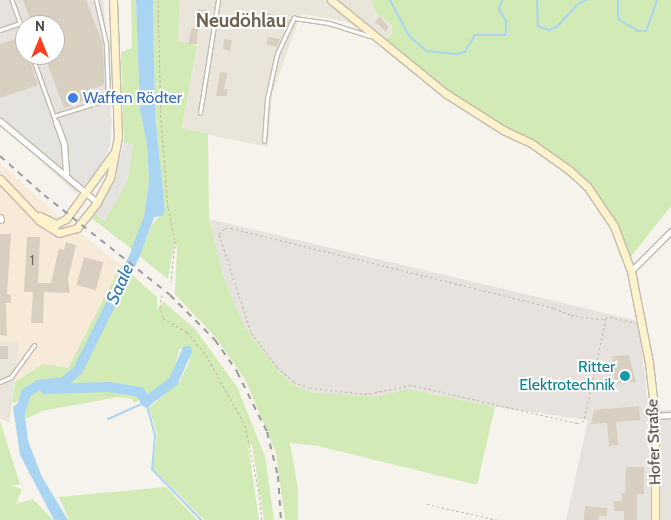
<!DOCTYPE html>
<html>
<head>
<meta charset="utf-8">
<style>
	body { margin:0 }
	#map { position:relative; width:671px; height:520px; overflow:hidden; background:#f6f3ec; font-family:Cabin,sans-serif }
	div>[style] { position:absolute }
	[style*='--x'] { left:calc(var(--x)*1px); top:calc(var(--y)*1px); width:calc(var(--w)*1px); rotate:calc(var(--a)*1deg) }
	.residential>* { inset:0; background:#eae5da }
	.commercial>* { inset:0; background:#f7ead8 }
	.industrial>* { inset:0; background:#e6e2dd }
	.green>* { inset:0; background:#d2eab5 }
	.parking>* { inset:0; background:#e5e3e0 }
	.water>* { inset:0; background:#a9d4f2 }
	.stream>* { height:2px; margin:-1px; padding:0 1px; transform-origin:1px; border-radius:1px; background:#a9d4f2 }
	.river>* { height:10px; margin:-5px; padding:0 5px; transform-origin:5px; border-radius:5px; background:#a9d4f2 }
	.building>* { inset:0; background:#d8cfc1; transform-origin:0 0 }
	.path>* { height:1px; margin-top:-0.5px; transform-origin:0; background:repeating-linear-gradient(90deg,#c4b79f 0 2.5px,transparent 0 5px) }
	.roads { filter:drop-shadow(1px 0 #c2bbae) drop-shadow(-1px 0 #c2bbae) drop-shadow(0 1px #c2bbae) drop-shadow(0 -1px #c2bbae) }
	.lane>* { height:2.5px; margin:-1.25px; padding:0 1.25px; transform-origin:1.25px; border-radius:1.25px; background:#fff }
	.street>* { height:5px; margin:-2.5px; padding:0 2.5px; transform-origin:2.5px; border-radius:2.5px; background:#fff }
	.secondary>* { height:7px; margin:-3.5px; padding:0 3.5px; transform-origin:3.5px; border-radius:3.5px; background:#fff3cd }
	.rail>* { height:2px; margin-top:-1px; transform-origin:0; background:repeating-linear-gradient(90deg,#9a9a9a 0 6px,transparent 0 12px) }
	.dots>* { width:14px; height:14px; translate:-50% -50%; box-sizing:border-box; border:2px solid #fff; border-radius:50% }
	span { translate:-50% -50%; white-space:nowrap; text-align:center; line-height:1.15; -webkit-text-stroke:4px #fff; paint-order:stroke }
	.number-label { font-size:14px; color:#6e675b }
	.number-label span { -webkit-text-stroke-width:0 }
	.shop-label { font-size:16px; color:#366cbe }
	.left { translate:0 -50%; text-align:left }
	.culture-label { font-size:16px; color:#0d838f }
	.right { translate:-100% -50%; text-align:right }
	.street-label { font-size:16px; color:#4b4439 }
	.water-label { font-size:18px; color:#2e7ab2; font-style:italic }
	.quarter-label { font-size:19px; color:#6e6250; font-weight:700 }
	.north { position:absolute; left:15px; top:15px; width:50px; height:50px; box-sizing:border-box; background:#fff; border:1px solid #b7b4b0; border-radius:50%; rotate:0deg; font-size:14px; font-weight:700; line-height:20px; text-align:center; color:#4b4439 }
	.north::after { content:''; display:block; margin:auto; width:18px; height:22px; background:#fc3f1d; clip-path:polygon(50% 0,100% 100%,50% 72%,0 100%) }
</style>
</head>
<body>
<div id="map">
	<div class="residential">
		<i style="clip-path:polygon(180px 0,333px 0,338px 4px,341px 0,372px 0,375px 12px,392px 25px,392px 34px,385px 40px,344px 21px,301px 14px,272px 94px,268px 147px,182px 129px,197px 47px,178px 41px)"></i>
		<i style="clip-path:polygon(0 341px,20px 342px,9px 423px,0 418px)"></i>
	</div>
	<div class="commercial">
		<i style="clip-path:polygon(0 163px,57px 215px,121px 265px,68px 368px,43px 364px,15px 382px,19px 342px,0 341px)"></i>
	</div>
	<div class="industrial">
		<i style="clip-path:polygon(evenodd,0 0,103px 0,111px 81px,110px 147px,102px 163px,77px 194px,0 123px,0 0,25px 25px,55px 25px,55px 55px,25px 55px,25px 25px)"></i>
		<i style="clip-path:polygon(209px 219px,638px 321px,649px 411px,671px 410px,671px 520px,566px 520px,588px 420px,495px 407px,409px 389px,375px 397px,350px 397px,314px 393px,295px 386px,278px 371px,244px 326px,223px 276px)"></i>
	</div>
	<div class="green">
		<i style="clip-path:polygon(131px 0,136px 0,140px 110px,147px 145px,149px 181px,144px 218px,133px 250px,91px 218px,95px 214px,105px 221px,133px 145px,124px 143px,121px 52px,132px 48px)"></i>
		<i style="clip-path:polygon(153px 0,180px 0,178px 41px,197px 46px,182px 128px,208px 134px,209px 219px,223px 276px,244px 326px,278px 371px,295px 386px,314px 393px,375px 397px,408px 389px,495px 407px,477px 485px,318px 446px,290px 443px,298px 489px,298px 520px,285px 520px,276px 453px,246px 381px,217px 339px,175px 294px,177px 247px,174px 244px,168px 279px,139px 256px,152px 225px,165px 210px,155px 115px)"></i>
		<i style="clip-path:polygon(372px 0,671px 0,671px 206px,630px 258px,612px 217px,584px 181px,528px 139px,445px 92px,385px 40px,392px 34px,392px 25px,375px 12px)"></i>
		<i style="clip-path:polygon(121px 265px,157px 297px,157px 309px,164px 302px,195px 329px,237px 387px,265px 456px,274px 520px,264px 520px,252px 445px,248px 445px,259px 520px,204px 520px,153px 468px,157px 435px,149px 408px,180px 381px,190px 360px,180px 348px,170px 381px,134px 403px,132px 399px,118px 397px,42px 411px,26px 419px,23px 399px,12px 403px,15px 382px,43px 364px,68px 368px)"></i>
		<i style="clip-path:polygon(0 421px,20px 484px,11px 486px,22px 489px,16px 504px,33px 499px,53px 520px,0 520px)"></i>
		<i style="clip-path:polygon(166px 487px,197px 520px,69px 520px,59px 497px)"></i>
	</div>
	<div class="parking">
		<i style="clip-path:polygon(39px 89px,54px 135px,112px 118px,110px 147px,89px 180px,80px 182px,14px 129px,7px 102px)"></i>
		<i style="clip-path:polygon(124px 143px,133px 144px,128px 180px,105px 221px,95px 214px,111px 187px)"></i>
	</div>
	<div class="water">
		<i style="clip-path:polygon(136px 0,153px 0,155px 115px,165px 210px,162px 216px,144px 218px,149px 181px,147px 145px,140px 110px)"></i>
		<i style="clip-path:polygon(23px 399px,28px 441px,42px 477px,68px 520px,54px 520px,20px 455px,13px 407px)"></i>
	</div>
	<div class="stream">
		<i style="--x:390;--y:0;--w:41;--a:62.2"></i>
		<i style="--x:409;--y:36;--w:23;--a:40"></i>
		<i style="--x:427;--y:51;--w:29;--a:6"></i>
		<i style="--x:456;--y:54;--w:9;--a:-13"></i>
		<i style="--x:465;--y:52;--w:20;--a:-60"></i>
		<i style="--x:475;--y:35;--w:31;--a:0"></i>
		<i style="--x:506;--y:35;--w:14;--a:-90"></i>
		<i style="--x:506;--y:21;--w:13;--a:-122"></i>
		<i style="--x:499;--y:10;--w:10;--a:-73"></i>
		<i style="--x:537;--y:0;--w:26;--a:88"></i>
		<i style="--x:538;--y:26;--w:12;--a:20"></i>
		<i style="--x:549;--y:30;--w:9;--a:-21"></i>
		<i style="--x:557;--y:27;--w:31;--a:-48"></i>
		<i style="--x:578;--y:4;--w:10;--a:-24"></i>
		<i style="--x:618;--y:0;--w:19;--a:90"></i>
		<i style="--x:618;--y:19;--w:23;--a:31"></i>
		<i style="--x:638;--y:31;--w:8;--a:0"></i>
		<i style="--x:646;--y:31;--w:33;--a:-70"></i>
		<i style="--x:108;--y:419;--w:42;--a:-24.1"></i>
		<i style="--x:146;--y:402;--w:35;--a:75"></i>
		<i style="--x:155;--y:436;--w:33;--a:95"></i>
		<i style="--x:152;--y:469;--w:71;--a:46.1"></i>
	</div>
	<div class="river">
		<i style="--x:45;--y:389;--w:64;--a:-1.8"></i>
		<i style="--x:109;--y:387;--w:31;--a:9"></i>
		<i style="--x:140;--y:392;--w:12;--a:59"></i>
		<i style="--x:146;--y:402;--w:34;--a:-37"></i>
		<i style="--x:173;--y:382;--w:34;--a:-66"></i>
		<i style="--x:20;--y:413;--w:21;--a:-73"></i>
		<i style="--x:26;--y:393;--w:15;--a:-32"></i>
		<i style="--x:39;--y:385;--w:25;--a:-7"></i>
		<i style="--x:64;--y:382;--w:18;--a:-41"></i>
		<i style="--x:78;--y:370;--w:126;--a:-63.6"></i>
		<i style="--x:134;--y:257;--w:54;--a:-69.6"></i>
	</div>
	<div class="building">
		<i style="clip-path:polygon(23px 0,86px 0,103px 44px,104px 74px,104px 85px,86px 91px,86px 100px,64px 108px,44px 55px,55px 55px,55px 25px,32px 25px)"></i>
		<i style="clip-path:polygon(197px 9px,207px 10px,207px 19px,197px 18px)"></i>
		<i style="left:265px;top:12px;width:26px;height:9px;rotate:18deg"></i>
		<i style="clip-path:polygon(380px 16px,389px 28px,386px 32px,375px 22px)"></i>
		<i style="clip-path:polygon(231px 17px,244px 17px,244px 28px,231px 24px)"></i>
		<i style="clip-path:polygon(192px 28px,198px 28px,197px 44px,188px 44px)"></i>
		<i style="clip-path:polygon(22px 37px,25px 55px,28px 55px,38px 85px,0 98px,0 44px)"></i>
		<i style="clip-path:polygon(268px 37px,280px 39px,277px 47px,266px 44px)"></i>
		<i style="clip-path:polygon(224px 39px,232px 40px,230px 51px,223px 49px)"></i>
		<i style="clip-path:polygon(220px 72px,227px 73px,224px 89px,227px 89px,227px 96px,216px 96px)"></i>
		<i style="clip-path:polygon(0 234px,11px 234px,7px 294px,11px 295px,11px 303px,6px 303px,7px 336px,0 335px)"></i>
		<i style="clip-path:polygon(27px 237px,40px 237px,38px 283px,51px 283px,59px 248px,64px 250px,66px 242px,76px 245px,68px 279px,70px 293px,44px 292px,43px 323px,31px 323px,33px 292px,24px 292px)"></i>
		<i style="left:84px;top:257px;width:20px;height:29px;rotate:15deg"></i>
		<i style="left:0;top:346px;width:8px;height:13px"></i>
		<i style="clip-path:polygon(629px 355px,636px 382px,615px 384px,612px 356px)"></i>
		<i style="clip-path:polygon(639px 406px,640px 420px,616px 422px,618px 445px,609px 446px,607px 423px,591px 424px,594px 410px)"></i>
		<i style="clip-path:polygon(626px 467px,644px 467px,644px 494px,637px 494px,637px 520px,624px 520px,624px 511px,614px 511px,614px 501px,622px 501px,622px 493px,625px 493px)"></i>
		<i style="clip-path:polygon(585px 506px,607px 508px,607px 516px,599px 516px,598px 520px,584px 520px)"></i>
	</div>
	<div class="path">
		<i style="--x:158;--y:0;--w:120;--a:88.6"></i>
		<i style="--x:161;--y:120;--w:88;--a:85.5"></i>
		<i style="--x:168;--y:208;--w:34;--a:78"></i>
		<i style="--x:175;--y:241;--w:41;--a:95.6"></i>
		<i style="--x:162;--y:295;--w:10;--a:101"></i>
		<i style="--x:160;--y:305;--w:13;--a:77"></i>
		<i style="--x:163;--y:318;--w:28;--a:30"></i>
		<i style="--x:187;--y:332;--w:30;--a:50"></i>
		<i style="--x:206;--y:355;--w:80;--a:60.9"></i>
		<i style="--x:245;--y:425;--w:68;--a:78.2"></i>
		<i style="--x:259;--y:492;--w:28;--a:84"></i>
		<i style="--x:606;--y:318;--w:105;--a:102.1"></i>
		<i style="--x:584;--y:421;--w:7;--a:164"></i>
		<i style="--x:577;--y:423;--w:170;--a:-167.1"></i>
		<i style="--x:411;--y:385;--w:45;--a:168.4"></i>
		<i style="--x:367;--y:394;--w:57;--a:-174"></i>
		<i style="--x:310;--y:388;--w:17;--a:-159"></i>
		<i style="--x:294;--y:382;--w:23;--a:-139"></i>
		<i style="--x:277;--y:367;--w:44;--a:-126.6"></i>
		<i style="--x:251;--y:332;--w:103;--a:-108.1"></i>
		<i style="--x:219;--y:234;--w:8;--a:-45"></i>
		<i style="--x:225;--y:228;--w:6;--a:0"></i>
		<i style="--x:231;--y:228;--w:333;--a:13.9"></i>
		<i style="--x:554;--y:308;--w:18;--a:22"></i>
		<i style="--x:571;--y:315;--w:30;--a:8"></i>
		<i style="--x:601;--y:319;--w:9;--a:-13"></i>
		<i style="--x:610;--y:317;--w:26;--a:13"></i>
		<i style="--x:427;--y:504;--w:73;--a:12.7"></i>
	</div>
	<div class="roads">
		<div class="lane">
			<i style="--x:12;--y:0;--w:38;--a:70"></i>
			<i style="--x:0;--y:30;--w:21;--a:-19"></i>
			<i style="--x:32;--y:55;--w:71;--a:70.3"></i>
			<i style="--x:200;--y:113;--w:114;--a:-80.9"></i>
			<i style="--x:54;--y:116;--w:57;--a:-17.5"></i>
			<i style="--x:108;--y:99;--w:55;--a:-92.1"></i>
			<i style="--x:106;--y:44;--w:45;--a:-102.8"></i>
			<i style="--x:264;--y:141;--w:42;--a:-85.9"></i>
			<i style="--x:267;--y:99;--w:46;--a:-77.5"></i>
			<i style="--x:277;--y:54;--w:40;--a:-65"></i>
			<i style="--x:294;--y:18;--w:35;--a:8"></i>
			<i style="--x:329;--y:23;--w:43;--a:17.6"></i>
			<i style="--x:0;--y:382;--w:12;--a:-24"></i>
			<i style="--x:11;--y:377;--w:39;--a:-54"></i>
		</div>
		<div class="street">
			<i style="--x:0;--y:121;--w:126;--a:39.9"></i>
			<i style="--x:56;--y:122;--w:23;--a:70"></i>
			<i style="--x:64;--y:144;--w:32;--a:86"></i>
			<i style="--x:0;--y:217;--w:3;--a:72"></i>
			<i style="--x:631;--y:271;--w:57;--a:-45"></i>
			<i style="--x:655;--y:416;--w:16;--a:-4"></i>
		</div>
		<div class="secondary">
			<i style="--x:331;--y:0;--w:147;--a:39.2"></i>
			<i style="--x:445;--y:93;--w:69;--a:32.5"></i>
			<i style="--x:503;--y:130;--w:31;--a:25"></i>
			<i style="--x:531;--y:143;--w:47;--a:35.4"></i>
			<i style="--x:569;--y:170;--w:24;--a:42"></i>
			<i style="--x:587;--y:186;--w:48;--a:56"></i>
			<i style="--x:614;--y:226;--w:48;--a:69.3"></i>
			<i style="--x:631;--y:271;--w:94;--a:78.9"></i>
			<i style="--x:649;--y:363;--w:53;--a:83.5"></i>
			<i style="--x:655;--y:416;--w:104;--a:90"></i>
			<i style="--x:0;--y:179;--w:58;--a:46.4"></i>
			<i style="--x:40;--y:221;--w:22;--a:32"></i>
			<i style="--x:59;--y:233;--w:19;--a:-16"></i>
			<i style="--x:77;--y:228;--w:33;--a:-52"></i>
			<i style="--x:97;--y:202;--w:27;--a:-62"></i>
			<i style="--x:110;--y:178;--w:42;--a:-79"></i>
			<i style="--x:118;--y:137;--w:137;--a:-92.1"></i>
			<i style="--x:40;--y:216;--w:18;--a:27"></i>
			<i style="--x:56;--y:224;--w:11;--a:-27"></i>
			<i style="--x:66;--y:219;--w:82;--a:-54"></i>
		</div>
	</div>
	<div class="rail">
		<i style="--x:0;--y:156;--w:59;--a:41.6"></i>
		<i style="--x:44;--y:195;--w:161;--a:38.4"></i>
		<i style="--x:170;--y:295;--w:64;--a:45"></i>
		<i style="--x:215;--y:340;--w:39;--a:55"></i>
		<i style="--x:237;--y:372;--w:67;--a:63.4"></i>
		<i style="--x:267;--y:432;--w:45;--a:76"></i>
		<i style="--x:278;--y:476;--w:44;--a:86.1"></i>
	</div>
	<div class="dots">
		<i style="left:73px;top:98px;background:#3f7fe0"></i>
		<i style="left:625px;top:376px;background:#0f9aa8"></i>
	</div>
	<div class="number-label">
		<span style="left:32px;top:260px">1</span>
	</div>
	<div class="shop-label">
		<span class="left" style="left:83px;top:98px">Waffen Rödter</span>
	</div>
	<div class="culture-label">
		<span class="right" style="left:615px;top:376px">Ritter<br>Elektrotechnik</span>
	</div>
	<div class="street-label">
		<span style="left:654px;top:442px;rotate:-92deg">Hofer Straße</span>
	</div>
	<div class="water-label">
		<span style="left:120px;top:284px;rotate:-66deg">Saale</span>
	</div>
	<div class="quarter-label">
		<span style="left:241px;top:21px">Neudöhlau</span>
	</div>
	<div class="north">N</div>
</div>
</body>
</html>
